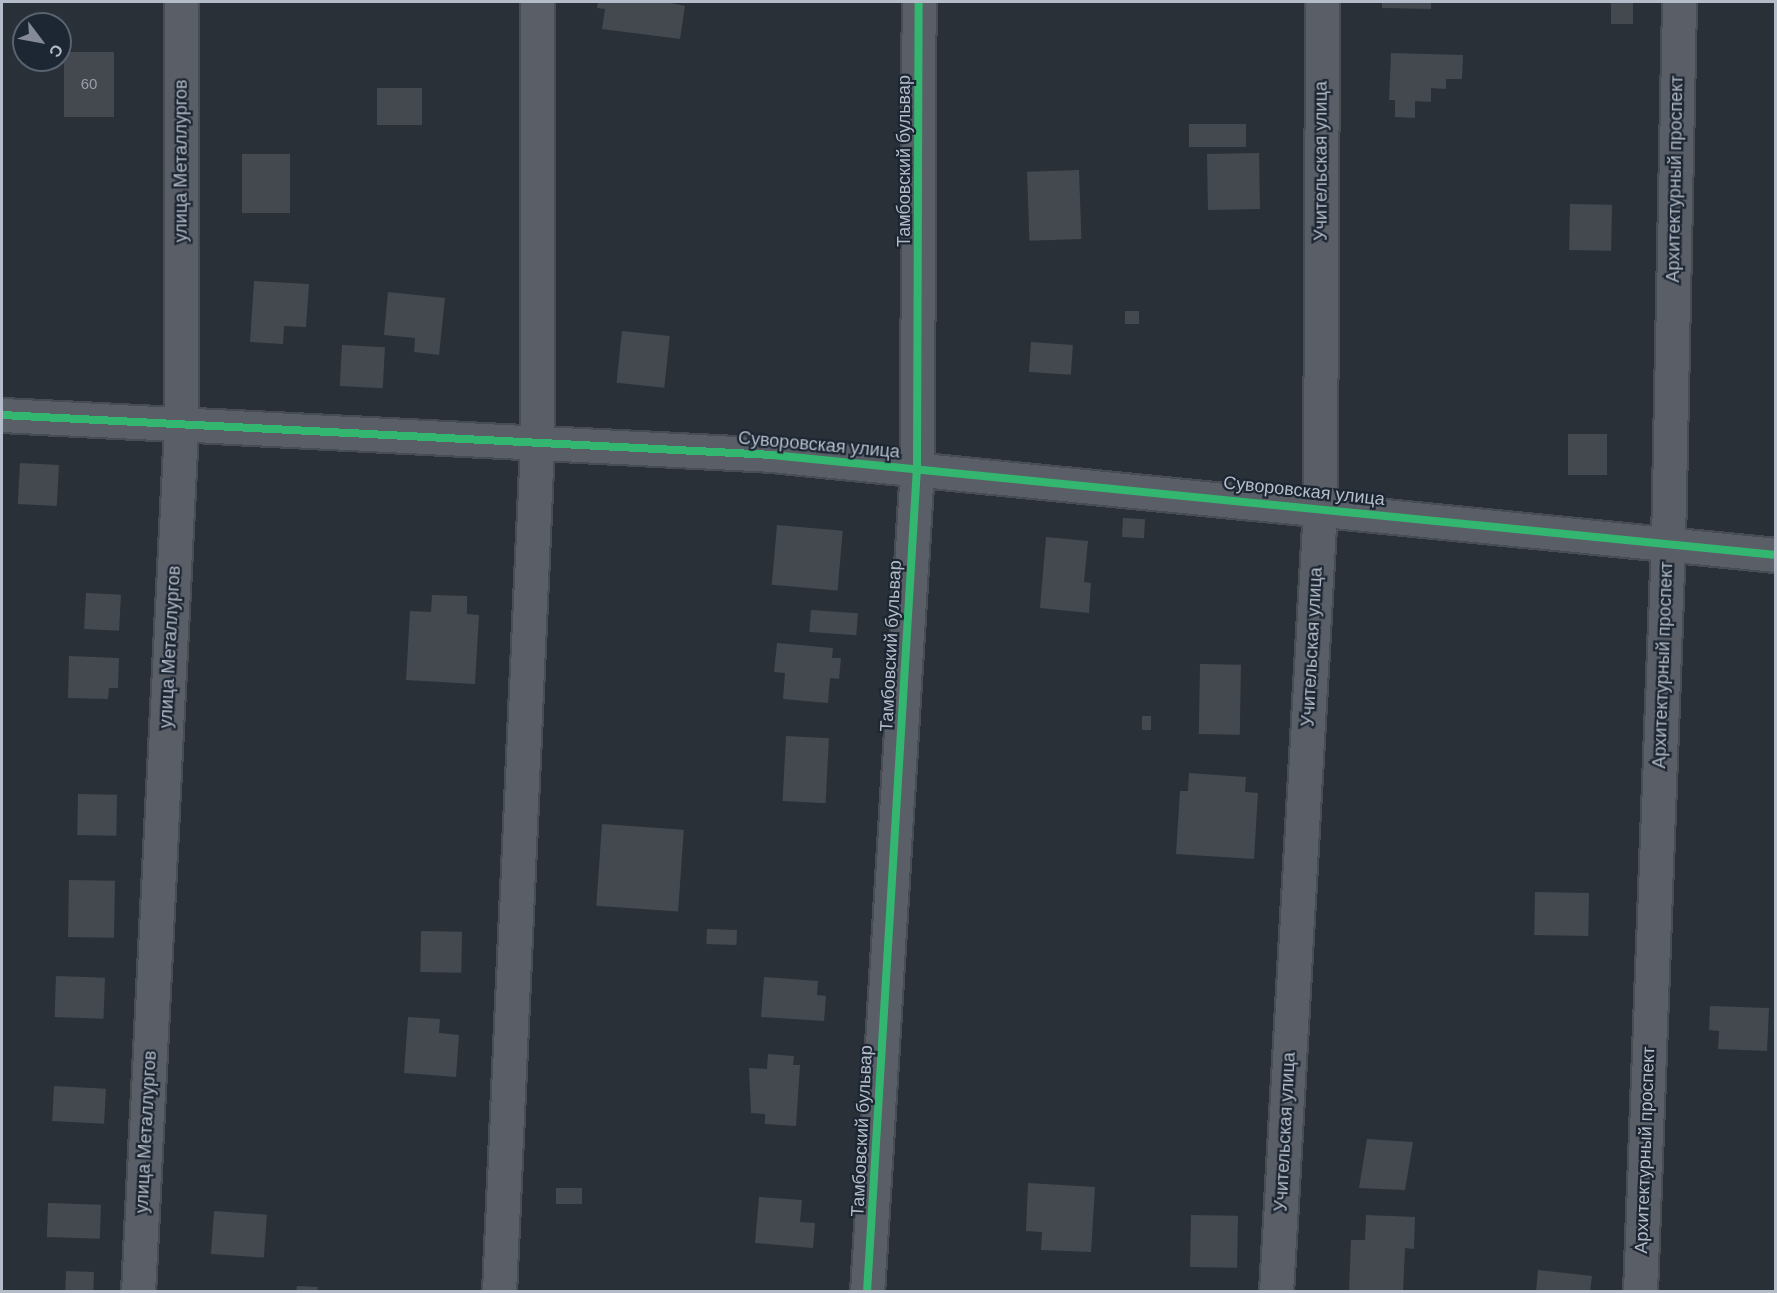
<!DOCTYPE html>
<html>
<head>
<meta charset="utf-8">
<style>
	body { margin:0 }
	#map { position:relative; width:1777px; height:1293px; overflow:hidden; background:#2a3038; font-family:Arial,sans-serif }
	div>[style] { position:absolute }
	[style*='--x'] { left:calc(var(--x)*1px); top:calc(var(--y)*1px); width:calc(var(--w)*1px); rotate:calc(var(--a)*1deg) }
	.building>* { inset:0; background:#444950; transform-origin:0 0 }
	.roads { filter:drop-shadow(2px 0 #484c53) drop-shadow(-2px 0 #484c53) drop-shadow(0 2px #484c53) drop-shadow(0 -2px #484c53) }
	.minor>* { height:33px; margin:-16.5px; padding:0 16.5px; transform-origin:16.5px; border-radius:16.5px; background:#5a5e66 }
	.cycleway>* { height:8px; margin:-4px; padding:0 4px; transform-origin:4px; border-radius:4px; background:#33b770 }
	span { translate:-50% -50%; white-space:nowrap; text-align:center; line-height:1.15; -webkit-text-stroke:4.5px #1d2633; paint-order:stroke }
	.number-label { font-size:15px; color:#989fab }
	.number-label span { -webkit-text-stroke-width:0 }
	.street-label { font-size:18px; color:#b4bcc9 }
	.frame { position:absolute; inset:0; border:3px solid #b4bcc9; pointer-events:none }
	.north { position:absolute; left:12px; top:12px; width:60px; height:60px; box-sizing:border-box; background:#1d2633; border:2px solid #59626f; border-radius:50%; rotate:122deg; font-size:16px; font-weight:700; line-height:24px; text-align:center; color:#b4bcc9 }
	.north::after { content:''; display:block; margin:auto; width:21px; height:27px; background:#848b96; clip-path:polygon(50% 0,100% 100%,50% 72%,0 100%) }
</style>
</head>
<body>
<div id="map">
	<div class="building">
		<i style="clip-path:polygon(598px 2px,666px 2px,685px 6px,680px 39px,602px 29px,605px 9px,597px 8px)"></i>
		<i style="clip-path:polygon(1382px 2px,1431px 2px,1431px 9px,1382px 8px)"></i>
		<i style="left:1611px;top:2px;width:22px;height:22px"></i>
		<i style="left:64px;top:52px;width:50px;height:65px"></i>
		<i style="clip-path:polygon(1391px 53px,1463px 55px,1462px 79px,1446px 79px,1446px 89px,1431px 88px,1431px 102px,1415px 101px,1415px 118px,1395px 117px,1395px 100px,1389px 100px)"></i>
		<i style="left:422px;top:88px;width:37px;height:45px;rotate:90deg"></i>
		<i style="left:1189px;top:124px;width:57px;height:23px"></i>
		<i style="left:1259px;top:153px;width:56px;height:52px;rotate:89deg"></i>
		<i style="left:242px;top:154px;width:48px;height:59px"></i>
		<i style="left:1079px;top:170px;width:69px;height:52px;rotate:88deg"></i>
		<i style="left:1570px;top:204px;width:42px;height:46px;rotate:1deg"></i>
		<i style="clip-path:polygon(254px 281px,309px 284px,306px 327px,284px 326px,283px 344px,250px 342px)"></i>
		<i style="clip-path:polygon(388px 292px,445px 298px,439px 355px,414px 352px,415px 338px,384px 335px)"></i>
		<i style="left:1125px;top:311px;width:14px;height:13px"></i>
		<i style="left:622px;top:331px;width:48px;height:52px;rotate:6deg"></i>
		<i style="left:1031px;top:342px;width:42px;height:30px;rotate:4deg"></i>
		<i style="left:342px;top:345px;width:43px;height:41px;rotate:3deg"></i>
		<i style="left:1568px;top:434px;width:39px;height:41px"></i>
		<i style="left:20px;top:463px;width:39px;height:41px;rotate:3deg"></i>
		<i style="left:1123px;top:518px;width:22px;height:19px;rotate:3deg"></i>
		<i style="left:777px;top:525px;width:66px;height:60px;rotate:5deg"></i>
		<i style="clip-path:polygon(1046px 537px,1088px 541px,1084px 582px,1091px 583px,1089px 613px,1040px 608px)"></i>
		<i style="left:86px;top:593px;width:35px;height:36px;rotate:3deg"></i>
		<i style="clip-path:polygon(432px 595px,467px 596px,467px 614px,479px 615px,475px 684px,406px 680px,410px 611px,431px 612px)"></i>
		<i style="left:811px;top:610px;width:47px;height:22px;rotate:4deg"></i>
		<i style="clip-path:polygon(777px 643px,833px 648px,832px 658px,841px 658px,839px 679px,830px 678px,828px 703px,783px 699px,785px 673px,774px 672px)"></i>
		<i style="clip-path:polygon(69px 656px,119px 658px,118px 688px,109px 688px,108px 699px,68px 698px)"></i>
		<i style="left:1200px;top:664px;width:41px;height:70px;rotate:1deg"></i>
		<i style="left:1142px;top:716px;width:9px;height:14px"></i>
		<i style="left:786px;top:736px;width:43px;height:65px;rotate:3deg"></i>
		<i style="clip-path:polygon(1189px 773px,1246px 777px,1245px 792px,1258px 793px,1254px 859px,1176px 854px,1180px 791px,1188px 791px)"></i>
		<i style="left:78px;top:794px;width:39px;height:41px;rotate:1deg"></i>
		<i style="left:602px;top:824px;width:82px;height:82px;rotate:4deg"></i>
		<i style="left:69px;top:880px;width:46px;height:57px;rotate:1deg"></i>
		<i style="left:1535px;top:892px;width:54px;height:43px;rotate:1deg"></i>
		<i style="left:707px;top:929px;width:30px;height:15px;rotate:2deg"></i>
		<i style="left:421px;top:931px;width:41px;height:41px;rotate:1deg"></i>
		<i style="left:56px;top:976px;width:49px;height:41px;rotate:2deg"></i>
		<i style="clip-path:polygon(764px 977px,818px 981px,817px 995px,826px 996px,824px 1021px,761px 1017px)"></i>
		<i style="clip-path:polygon(1710px 1006px,1769px 1008px,1767px 1051px,1718px 1049px,1719px 1031px,1709px 1030px)"></i>
		<i style="clip-path:polygon(408px 1017px,440px 1019px,439px 1033px,459px 1035px,456px 1077px,404px 1073px)"></i>
		<i style="clip-path:polygon(768px 1054px,794px 1056px,793px 1065px,800px 1065px,796px 1126px,765px 1124px,765px 1114px,751px 1113px,749px 1068px,767px 1069px)"></i>
		<i style="left:54px;top:1086px;width:52px;height:35px;rotate:3deg"></i>
		<i style="clip-path:polygon(1367px 1139px,1413px 1142px,1405px 1190px,1359px 1188px)"></i>
		<i style="clip-path:polygon(1028px 1183px,1095px 1187px,1091px 1252px,1041px 1250px,1042px 1232px,1026px 1231px)"></i>
		<i style="left:556px;top:1188px;width:26px;height:16px"></i>
		<i style="clip-path:polygon(759px 1197px,802px 1200px,800px 1222px,815px 1223px,813px 1248px,755px 1243px)"></i>
		<i style="left:48px;top:1203px;width:53px;height:34px;rotate:2deg"></i>
		<i style="left:214px;top:1211px;width:53px;height:43px;rotate:4deg"></i>
		<i style="left:1191px;top:1215px;width:47px;height:52px;rotate:1deg"></i>
		<i style="clip-path:polygon(1366px 1215px,1415px 1217px,1414px 1249px,1405px 1248px,1403px 1292px,1349px 1292px,1351px 1240px,1365px 1240px)"></i>
		<i style="clip-path:polygon(1538px 1270px,1592px 1276px,1590px 1292px,1536px 1292px)"></i>
		<i style="left:66px;top:1271px;width:28px;height:21px;rotate:2deg"></i>
		<i style="clip-path:polygon(297px 1286px,318px 1287px,317px 1292px,296px 1292px)"></i>
	</div>
	<div class="roads">
		<div class="minor">
			<i style="--x:2;--y:415;--w:771;--a:2.97"></i>
			<i style="--x:772;--y:455;--w:1009;--a:5.69"></i>
			<i style="--x:138;--y:1292;--w:865;--a:-87.15"></i>
			<i style="--x:181;--y:428;--w:426;--a:-90"></i>
			<i style="--x:499;--y:1292;--w:849;--a:-87.43"></i>
			<i style="--x:537;--y:444;--w:442;--a:-90"></i>
			<i style="--x:867;--y:1292;--w:826;--a:-86.53"></i>
			<i style="--x:917;--y:468;--w:466;--a:-89.8"></i>
			<i style="--x:1276;--y:1292;--w:786;--a:-86.79"></i>
			<i style="--x:1320;--y:507;--w:505;--a:-89.77"></i>
			<i style="--x:1640;--y:1292;--w:751;--a:-87.86"></i>
			<i style="--x:1668;--y:542;--w:540;--a:-88.83"></i>
		</div>
	</div>
	<div class="cycleway">
		<i style="--x:2;--y:415;--w:771;--a:2.97"></i>
		<i style="--x:772;--y:455;--w:1009;--a:5.69"></i>
		<i style="--x:867;--y:1292;--w:826;--a:-86.53"></i>
		<i style="--x:917;--y:468;--w:466;--a:-89.8"></i>
	</div>
	<div class="number-label">
		<span style="left:89px;top:84px">60</span>
	</div>
	<div class="street-label">
		<span style="left:181px;top:161px;rotate:-90deg">улица Металлургов</span>
		<span style="left:904px;top:161px;rotate:-90deg">Тамбовский бульвар</span>
		<span style="left:1321px;top:161px;rotate:-90deg">Учительская улица</span>
		<span style="left:1675px;top:179px;rotate:-89deg">Архитектурный проспект</span>
		<span style="left:819px;top:445px;rotate:5deg">Суворовская улица</span>
		<span style="left:1304px;top:491px;rotate:6deg">Суворовская улица</span>
		<span style="left:891px;top:646px;rotate:-87deg">Тамбовский бульвар</span>
		<span style="left:170px;top:647px;rotate:-87deg">улица Металлургов</span>
		<span style="left:1312px;top:647px;rotate:-87deg">Учительская улица</span>
		<span style="left:1663px;top:665px;rotate:-88deg">Архитектурный проспект</span>
		<span style="left:862px;top:1131px;rotate:-87deg">Тамбовский бульвар</span>
		<span style="left:146px;top:1132px;rotate:-87deg">улица Металлургов</span>
		<span style="left:1285px;top:1132px;rotate:-87deg">Учительская улица</span>
		<span style="left:1645px;top:1150px;rotate:-88deg">Архитектурный проспект</span>
	</div>
	<div class="frame"></div>
	<div class="north">С</div>
</div>
</body>
</html>
